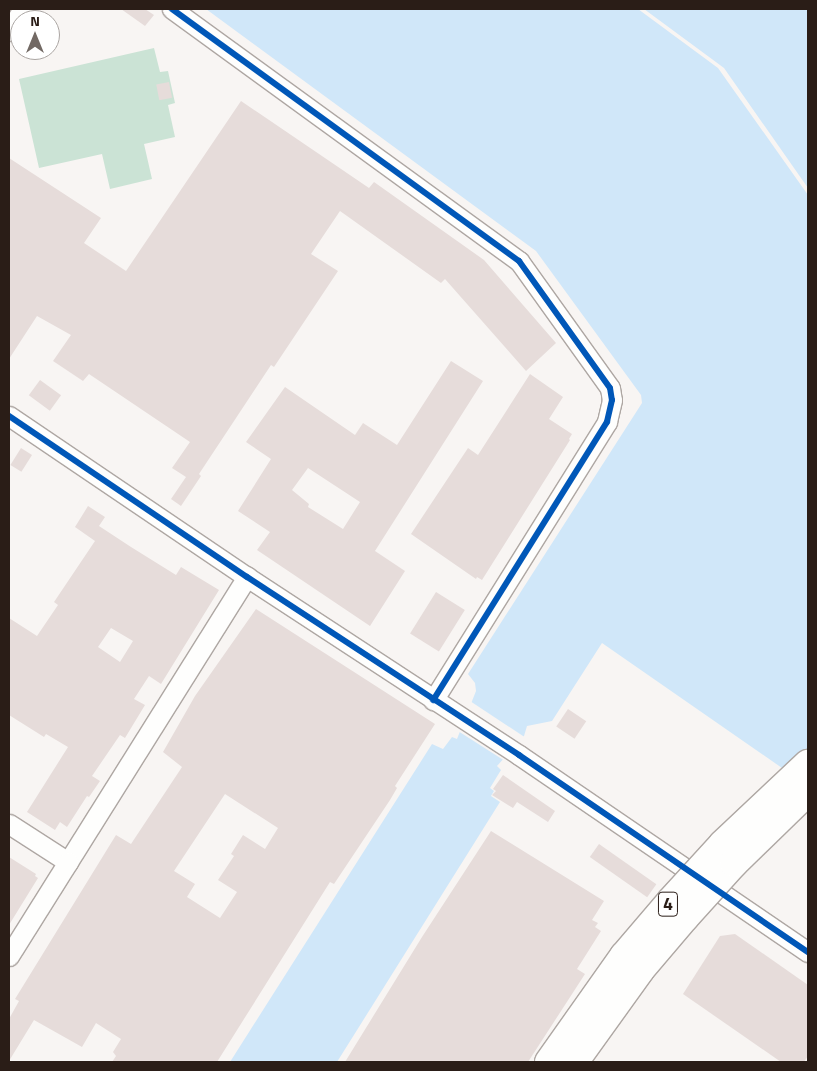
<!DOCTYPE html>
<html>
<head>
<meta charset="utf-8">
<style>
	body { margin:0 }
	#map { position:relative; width:817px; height:1071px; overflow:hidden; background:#f8f5f3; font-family:"Titillium Web",sans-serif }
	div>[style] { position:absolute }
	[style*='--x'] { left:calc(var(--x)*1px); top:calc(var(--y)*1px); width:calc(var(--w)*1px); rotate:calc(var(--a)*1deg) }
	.green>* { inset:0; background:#cbe3d5 }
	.water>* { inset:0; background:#d0e7f9 }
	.pier>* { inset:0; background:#f8f5f3 }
	.building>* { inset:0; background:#e6dcda; transform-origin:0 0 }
	.roads { filter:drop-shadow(1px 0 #aea7a3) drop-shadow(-1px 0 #aea7a3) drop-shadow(0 1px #aea7a3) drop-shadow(0 -1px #aea7a3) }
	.minor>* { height:19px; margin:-9.5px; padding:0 9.5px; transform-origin:9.5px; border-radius:9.5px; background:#fefefd }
	.bridges { filter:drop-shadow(1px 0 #aea7a3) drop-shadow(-1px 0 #aea7a3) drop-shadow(0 1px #aea7a3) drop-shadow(0 -1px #aea7a3) }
	.highway-bridge>* { height:28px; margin:-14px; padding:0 14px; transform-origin:14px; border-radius:14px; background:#fefefd }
	.cycleway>* { height:6px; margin:-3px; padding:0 3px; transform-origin:3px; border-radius:3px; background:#0057b8 }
	span { translate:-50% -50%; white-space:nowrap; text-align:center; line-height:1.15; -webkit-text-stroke:4.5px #fff; paint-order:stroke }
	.shield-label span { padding:1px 4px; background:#fff; border:1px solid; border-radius:4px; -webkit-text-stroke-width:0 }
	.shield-label { font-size:18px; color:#2a1d17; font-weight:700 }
	.frame { position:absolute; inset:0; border:10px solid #2a1d17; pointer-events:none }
	.north { position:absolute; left:10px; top:10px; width:50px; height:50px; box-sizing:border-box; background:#fff; border:1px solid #aaa5a2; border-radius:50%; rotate:0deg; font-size:14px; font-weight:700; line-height:20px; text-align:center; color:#2a1d17 }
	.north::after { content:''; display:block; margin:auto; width:18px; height:22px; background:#726964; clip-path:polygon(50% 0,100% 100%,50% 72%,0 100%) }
</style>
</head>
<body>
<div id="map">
	<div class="green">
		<i style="clip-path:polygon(154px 48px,160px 72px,168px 71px,175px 103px,168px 105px,175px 137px,144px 144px,152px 179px,110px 189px,102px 154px,39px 168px,19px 79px)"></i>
	</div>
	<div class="water">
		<i style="clip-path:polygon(206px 9px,808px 9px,808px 786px,602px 643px,552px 721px,527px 726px,524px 736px,497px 766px,501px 770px,490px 788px,494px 791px,491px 796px,500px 802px,337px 1062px,230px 1062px,432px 744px,443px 749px,452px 737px,457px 739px,476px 691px,475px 683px,468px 674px,642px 403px,641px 395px,536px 251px)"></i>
	</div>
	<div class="pier">
		<i style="clip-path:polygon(638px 9px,644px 9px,724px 68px,808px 188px,808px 195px,718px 68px)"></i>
		<i style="clip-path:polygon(470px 701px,526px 738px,505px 761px,458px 731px)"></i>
	</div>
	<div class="building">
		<i style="clip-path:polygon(121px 9px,145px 9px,154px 15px,145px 26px)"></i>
		<i style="left:169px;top:82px;width:16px;height:13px;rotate:79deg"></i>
		<i style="clip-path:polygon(241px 101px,369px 188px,374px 182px,484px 260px,556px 343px,526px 371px,445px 279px,441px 283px,340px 211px,311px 254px,338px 271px,274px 367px,271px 365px,199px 474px,201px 476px,181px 506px,171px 499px,186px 477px,172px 468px,190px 442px,89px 374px,83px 381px,53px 361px,71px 335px,37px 316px,9px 359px,9px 158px,101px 218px,84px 243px,126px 271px)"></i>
		<i style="clip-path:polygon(evenodd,451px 361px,483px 381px,375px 551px,405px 571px,370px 626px,257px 550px,270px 532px,238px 511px,271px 459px,246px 442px,285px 387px,355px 435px,363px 423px,397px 445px,451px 361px,308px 468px,360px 502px,343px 529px,308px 507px,309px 504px,292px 490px,308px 468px)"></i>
		<i style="clip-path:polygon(530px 374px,563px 397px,549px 419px,572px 434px,569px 439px,570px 440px,482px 580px,477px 577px,476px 579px,411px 534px,468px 448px,478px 455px)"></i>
		<i style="left:40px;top:380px;width:26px;height:19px;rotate:36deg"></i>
		<i style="left:21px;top:448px;width:13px;height:20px;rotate:32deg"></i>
		<i style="clip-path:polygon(evenodd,88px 506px,105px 517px,99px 526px,131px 547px,176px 575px,181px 567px,219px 590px,161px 684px,149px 676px,134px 699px,145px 705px,125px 738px,120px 735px,92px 776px,100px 781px,89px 797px,87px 796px,67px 827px,60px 822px,55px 830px,27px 812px,68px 747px,46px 734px,44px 737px,9px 715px,9px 618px,37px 636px,58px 605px,54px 602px,95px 541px,75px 527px,88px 506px,111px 628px,133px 641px,120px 662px,98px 647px,111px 628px)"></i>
		<i style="left:436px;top:592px;width:34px;height:49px;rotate:32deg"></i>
		<i style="clip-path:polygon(evenodd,256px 609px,435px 724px,395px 786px,397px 788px,390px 800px,334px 884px,330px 882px,217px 1062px,112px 1062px,116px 1056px,113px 1052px,121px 1039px,96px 1023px,82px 1047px,34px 1020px,9px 1061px,9px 1019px,19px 1001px,15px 999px,116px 835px,131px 844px,182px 767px,163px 752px,195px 696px,256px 609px,225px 794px,278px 828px,265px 849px,243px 835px,231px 854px,234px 856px,218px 880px,237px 892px,220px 918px,187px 897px,195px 884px,174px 871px,225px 794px)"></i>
		<i style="left:568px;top:709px;width:22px;height:21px;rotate:34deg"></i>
		<i style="clip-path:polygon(503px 775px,555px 811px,548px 822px,517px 802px,513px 808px,492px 795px,496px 791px,493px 789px)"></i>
		<i style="clip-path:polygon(491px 831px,604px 901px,592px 920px,598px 923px,595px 927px,601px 931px,577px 969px,585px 974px,528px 1062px,345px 1062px,422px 937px)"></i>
		<i style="left:599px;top:844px;width:70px;height:16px;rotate:35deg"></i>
		<i style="clip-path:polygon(9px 857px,36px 874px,35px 876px,38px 878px,9px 925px)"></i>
		<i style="clip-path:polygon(735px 934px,808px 985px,808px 1056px,804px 1062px,781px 1062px,683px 994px,720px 936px)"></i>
	</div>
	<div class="roads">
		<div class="minor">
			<i style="--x:172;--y:9;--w:429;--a:36"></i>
			<i style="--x:519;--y:261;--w:156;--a:54.4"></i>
			<i style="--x:610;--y:388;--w:12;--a:81"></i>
			<i style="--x:612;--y:400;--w:23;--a:103"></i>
			<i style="--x:607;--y:422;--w:328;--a:122"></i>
			<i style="--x:9;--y:31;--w:26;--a:-58"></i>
			<i style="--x:9;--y:416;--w:287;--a:34.1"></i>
			<i style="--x:247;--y:577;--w:325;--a:33.2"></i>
			<i style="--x:519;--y:755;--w:350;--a:34.3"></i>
			<i style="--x:9;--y:824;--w:70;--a:32.8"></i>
			<i style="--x:68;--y:862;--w:337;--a:-57.9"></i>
			<i style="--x:9;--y:956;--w:111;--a:-57.9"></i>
		</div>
	</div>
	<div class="bridges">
		<div class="highway-bridge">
			<i style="--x:549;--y:1062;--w:130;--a:-54.7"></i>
			<i style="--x:624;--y:956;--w:72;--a:-49.5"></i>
			<i style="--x:671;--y:901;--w:77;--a:-47.6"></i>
			<i style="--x:723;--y:844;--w:117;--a:-43.3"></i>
			<i style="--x:574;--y:1062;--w:113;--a:-54.3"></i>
			<i style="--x:640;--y:970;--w:70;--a:-49.7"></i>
			<i style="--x:685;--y:917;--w:73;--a:-47.8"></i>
			<i style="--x:734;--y:863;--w:103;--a:-44.2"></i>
		</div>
	</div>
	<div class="cycleway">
		<i style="--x:172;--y:9;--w:429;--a:36"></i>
		<i style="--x:519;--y:261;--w:156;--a:54.4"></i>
		<i style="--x:610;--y:388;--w:12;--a:81"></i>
		<i style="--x:612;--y:400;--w:23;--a:103"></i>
		<i style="--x:607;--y:422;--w:328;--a:122"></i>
		<i style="--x:9;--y:416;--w:287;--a:34.1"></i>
		<i style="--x:247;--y:577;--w:325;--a:33.2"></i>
		<i style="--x:519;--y:755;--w:350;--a:34.3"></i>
	</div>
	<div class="shield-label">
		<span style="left:668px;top:904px">4</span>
	</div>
	<div class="frame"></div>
	<div class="north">N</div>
</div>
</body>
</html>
